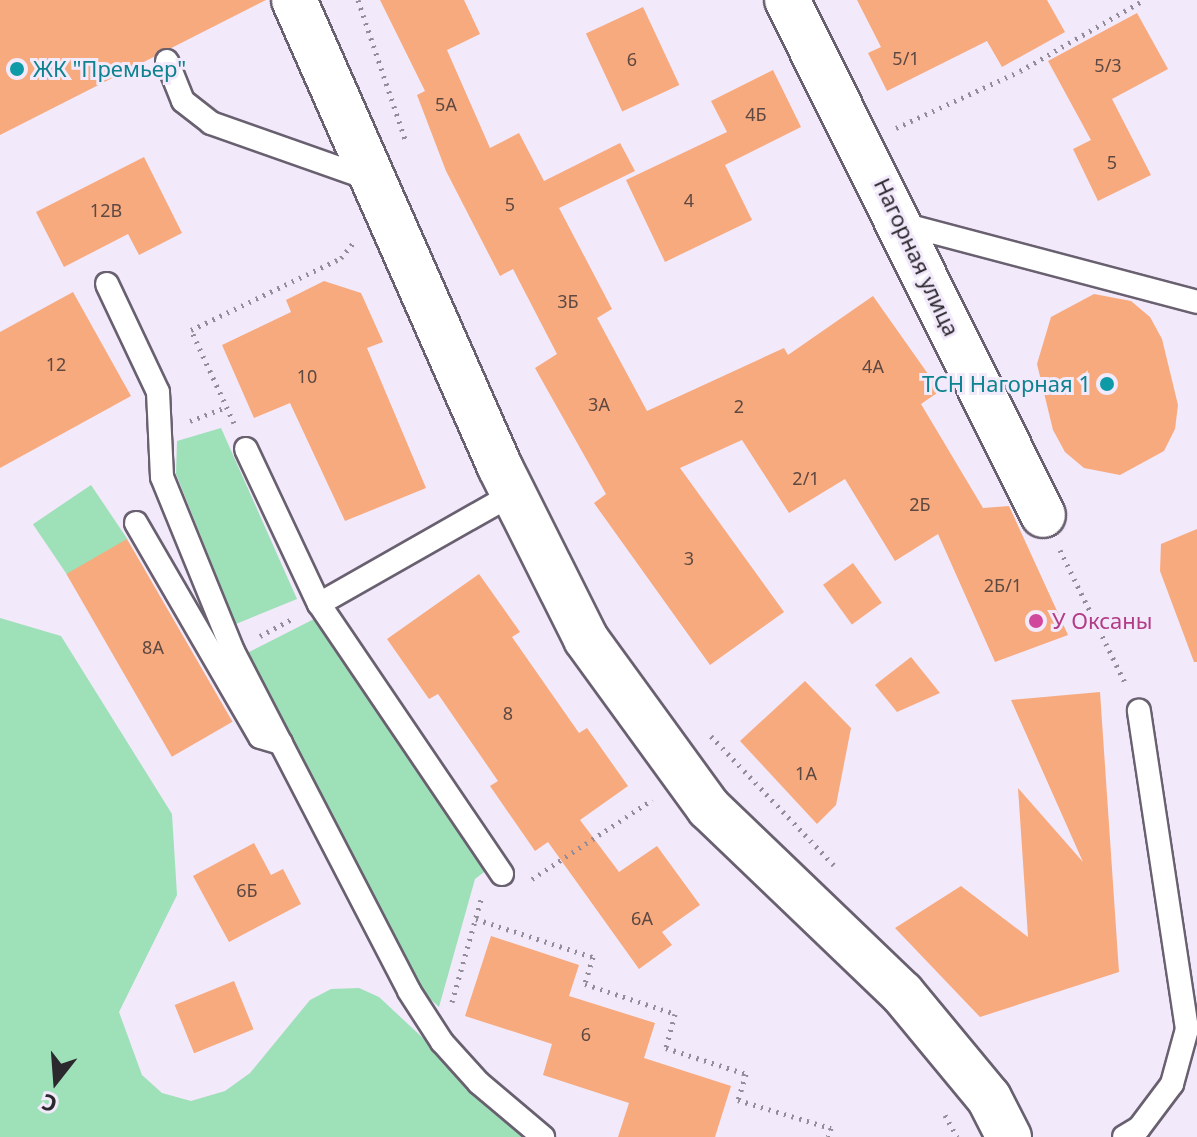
<!DOCTYPE html>
<html>
<head>
<meta charset="utf-8">
<style>
	body { margin:0 }
	#map { position:relative; width:1197px; height:1137px; overflow:hidden; background:#f2e9fb; font-family:"Noto Sans",sans-serif }
	div>[style] { position:absolute }
	[style*='--x'] { left:calc(var(--x)*1px); top:calc(var(--y)*1px); width:calc(var(--w)*1px); rotate:calc(var(--a)*1deg) }
	.green>* { inset:0; background:#9ee0b8; transform-origin:0 0 }
	.building>* { inset:0; background:#f7aa7d; transform-origin:0 0 }
	.path>* { height:5px; margin-top:-2.5px; transform-origin:0; background:repeating-linear-gradient(90deg,#938d99 0 2px,transparent 0 8px) }
	.roads { filter:drop-shadow(2px 0 #696070) drop-shadow(-2px 0 #696070) drop-shadow(0 2px #696070) drop-shadow(0 -2px #696070) }
	.service>* { height:22px; margin:-11px; padding:0 11px; transform-origin:11px; border-radius:11px; background:#fff }
	.minor>* { height:44px; margin:-22px; padding:0 22px; transform-origin:22px; border-radius:22px; background:#fff }
	.dots>* { width:22px; height:22px; translate:-50% -50%; box-sizing:border-box; border:4px solid #f2e9fb; border-radius:50% }
	span { translate:-50% -50%; white-space:nowrap; text-align:center; line-height:1.15; -webkit-text-stroke:6px #f2e9fb; paint-order:stroke }
	.number-label { font-size:18px; color:#5e4842 }
	.number-label span { -webkit-text-stroke-width:0 }
	.culture-label { font-size:22px; color:#0d838f }
	.left { translate:0 -50%; text-align:left }
	.right { translate:-100% -50%; text-align:right }
	.street-label { font-size:22px; color:#2b282e }
	.hotel-label { font-size:22px; color:#b23c85 }
	.north { position:absolute; left:16px; top:1041px; width:80px; height:80px; -webkit-text-stroke:6px #f2e9fb; paint-order:stroke; rotate:197deg; font-size:22px; font-weight:700; line-height:32px; text-align:center; color:#2b282e }
	.north::after { content:''; display:block; margin:auto; width:28px; height:36px; background:#2b282e; clip-path:polygon(50% 0,100% 100%,50% 72%,0 100%) }
</style>
</head>
<body>
<div id="map">
	<div class="green">
		<i style="clip-path:polygon(221px 428px,297px 599px,236px 624px,176px 474px,177px 441px)"></i>
		<i style="left:91px;top:485px;width:65px;height:70px;rotate:56deg"></i>
		<i style="clip-path:polygon(0 618px,61px 636px,172px 814px,177px 895px,119px 1012px,142px 1075px,162px 1093px,191px 1101px,225px 1091px,250px 1073px,310px 1000px,331px 989px,359px 988px,379px 997px,529px 1137px,0 1137px)"></i>
		<i style="clip-path:polygon(316px 618px,488px 869px,475px 879px,439px 1007px,416px 986px,245px 654px)"></i>
	</div>
	<div class="building">
		<i style="clip-path:polygon(0 0,266px 0,0 135px)"></i>
		<i style="clip-path:polygon(380px 0,464px 0,480px 34px,447px 50px,490px 148px,519px 133px,544px 181px,620px 143px,635px 171px,559px 208px,612px 309px,597px 318px,647px 411px,784px 348px,788px 355px,873px 296px,940px 391px,921px 404px,983px 508px,1009px 506px,1068px 635px,995px 662px,938px 534px,895px 561px,845px 479px,789px 513px,742px 440px,680px 468px,784px 612px,710px 665px,594px 503px,606px 494px,535px 368px,557px 354px,513px 269px,500px 276px,446px 171px,417px 95px,425px 91px)"></i>
		<i style="clip-path:polygon(857px 0,1047px 0,1065px 32px,1002px 67px,987px 41px,887px 91px,868px 53px,881px 47px)"></i>
		<i style="left:643px;top:7px;width:86px;height:63px;rotate:65deg"></i>
		<i style="clip-path:polygon(1137px 13px,1168px 69px,1112px 99px,1151px 175px,1098px 201px,1073px 149px,1091px 140px,1048px 61px)"></i>
		<i style="clip-path:polygon(773px 70px,801px 127px,725px 165px,752px 220px,665px 262px,626px 180px,727px 132px,711px 101px)"></i>
		<i style="clip-path:polygon(144px 157px,182px 233px,139px 255px,128px 234px,64px 267px,36px 212px)"></i>
		<i style="clip-path:polygon(324px 281px,361px 293px,383px 342px,367px 348px,426px 488px,345px 521px,290px 403px,254px 418px,222px 345px,291px 312px,286px 300px)"></i>
		<i style="clip-path:polygon(73px 292px,131px 396px,0 468px,0 332px)"></i>
		<i style="clip-path:polygon(1094px 294px,1131px 301px,1150px 317px,1162px 339px,1178px 405px,1175px 429px,1164px 451px,1120px 475px,1084px 468px,1065px 452px,1053px 430px,1037px 364px,1051px 317px)"></i>
		<i style="clip-path:polygon(1197px 529px,1197px 662px,1194px 662px,1160px 571px,1161px 544px)"></i>
		<i style="left:127px;top:539px;width:211px;height:70px;rotate:60deg"></i>
		<i style="left:853px;top:563px;width:49px;height:37px;rotate:54deg"></i>
		<i style="clip-path:polygon(479px 574px,520px 632px,512px 637px,579px 733px,587px 728px,628px 786px,580px 820px,619px 872px,657px 846px,700px 905px,662px 932px,672px 945px,639px 969px,548px 842px,535px 851px,490px 786px,498px 781px,438px 694px,429px 699px,387px 639px)"></i>
		<i style="clip-path:polygon(911px 657px,940px 693px,897px 712px,875px 685px)"></i>
		<i style="clip-path:polygon(805px 681px,851px 728px,836px 805px,817px 824px,740px 741px)"></i>
		<i style="clip-path:polygon(1100px 692px,1119px 972px,980px 1017px,895px 928px,961px 886px,1028px 937px,1018px 788px,1083px 862px,1011px 700px)"></i>
		<i style="clip-path:polygon(254px 843px,271px 875px,283px 869px,301px 904px,229px 942px,193px 876px)"></i>
		<i style="clip-path:polygon(491px 936px,579px 965px,569px 996px,655px 1023px,644px 1058px,731px 1086px,715px 1137px,618px 1137px,629px 1103px,543px 1075px,552px 1044px,465px 1016px)"></i>
		<i style="left:234px;top:981px;width:52px;height:64px;rotate:68deg"></i>
	</div>
	<div class="path">
		<i style="--x:358;--y:0;--w:147;--a:71.3"></i>
		<i style="--x:896;--y:128;--w:136;--a:-24.7"></i>
		<i style="--x:1020;--y:71;--w:143;--a:-29.8"></i>
		<i style="--x:190;--y:421;--w:39;--a:-21"></i>
		<i style="--x:234;--y:423;--w:102;--a:-114.8"></i>
		<i style="--x:191;--y:330;--w:166;--a:-25.6"></i>
		<i style="--x:341;--y:258;--w:22;--a:-51"></i>
		<i style="--x:1060;--y:550;--w:150;--a:63.9"></i>
		<i style="--x:260;--y:636;--w:38;--a:-28"></i>
		<i style="--x:711;--y:736;--w:178;--a:46.4"></i>
		<i style="--x:532;--y:879;--w:144;--a:-33.4"></i>
		<i style="--x:476;--y:919;--w:123;--a:18"></i>
		<i style="--x:593;--y:957;--w:28;--a:107"></i>
		<i style="--x:585;--y:984;--w:95;--a:18.4"></i>
		<i style="--x:675;--y:1014;--w:35;--a:105"></i>
		<i style="--x:666;--y:1048;--w:84;--a:18"></i>
		<i style="--x:746;--y:1074;--w:27;--a:107"></i>
		<i style="--x:738;--y:1100;--w:97;--a:16.8"></i>
		<i style="--x:831;--y:1128;--w:9;--a:108"></i>
		<i style="--x:452;--y:1002;--w:110;--a:-74.2"></i>
		<i style="--x:945;--y:1115;--w:25;--a:61"></i>
	</div>
	<div class="roads">
		<div class="service">
			<i style="--x:167;--y:61;--w:43;--a:68.2"></i>
			<i style="--x:183;--y:101;--w:36;--a:38"></i>
			<i style="--x:211;--y:123;--w:172;--a:19.4"></i>
			<i style="--x:902;--y:224;--w:305;--a:14.8"></i>
			<i style="--x:107;--y:284;--w:119;--a:64.7"></i>
			<i style="--x:158;--y:392;--w:85;--a:87.3"></i>
			<i style="--x:162;--y:477;--w:188;--a:67.8"></i>
			<i style="--x:233;--y:651;--w:383;--a:62.6"></i>
			<i style="--x:409;--y:991;--w:61;--a:57.1"></i>
			<i style="--x:442;--y:1042;--w:55;--a:47.9"></i>
			<i style="--x:479;--y:1083;--w:84;--a:40.2"></i>
			<i style="--x:246;--y:449;--w:171;--a:64.8"></i>
			<i style="--x:136;--y:523;--w:247;--a:59.9"></i>
			<i style="--x:260;--y:737;--w:22;--a:16"></i>
			<i style="--x:502;--y:874;--w:326;--a:-124.1"></i>
			<i style="--x:319;--y:604;--w:223;--a:-29.6"></i>
			<i style="--x:1124;--y:1137;--w:17;--a:-31"></i>
			<i style="--x:1139;--y:1128;--w:55;--a:-53.1"></i>
			<i style="--x:1172;--y:1084;--w:57;--a:-74.7"></i>
			<i style="--x:1187;--y:1029;--w:322;--a:-98.6"></i>
		</div>
		<div class="minor">
			<i style="--x:294;--y:0;--w:510;--a:66.2"></i>
			<i style="--x:500;--y:467;--w:192;--a:63.4"></i>
			<i style="--x:586;--y:639;--w:209;--a:54"></i>
			<i style="--x:709;--y:808;--w:267;--a:43.8"></i>
			<i style="--x:902;--y:993;--w:136;--a:50.4"></i>
			<i style="--x:989;--y:1098;--w:44;--a:62.9"></i>
			<i style="--x:787;--y:0;--w:575;--a:63.57"></i>
		</div>
	</div>
	<div class="dots">
		<i style="left:17px;top:69px;background:#0f9aa8"></i>
		<i style="left:1107px;top:384px;background:#0f9aa8"></i>
		<i style="left:1036px;top:621px;background:#d1479c"></i>
	</div>
	<div class="number-label">
		<span style="left:906px;top:58px">5/1</span>
		<span style="left:632px;top:59px">6</span>
		<span style="left:1108px;top:65px">5/3</span>
		<span style="left:446px;top:104px">5А</span>
		<span style="left:756px;top:114px">4Б</span>
		<span style="left:1112px;top:162px">5</span>
		<span style="left:689px;top:200px">4</span>
		<span style="left:510px;top:204px">5</span>
		<span style="left:106px;top:210px">12В</span>
		<span style="left:568px;top:301px">3Б</span>
		<span style="left:56px;top:364px">12</span>
		<span style="left:873px;top:366px">4А</span>
		<span style="left:307px;top:376px">10</span>
		<span style="left:599px;top:404px">3А</span>
		<span style="left:739px;top:406px">2</span>
		<span style="left:806px;top:478px">2/1</span>
		<span style="left:920px;top:504px">2Б</span>
		<span style="left:689px;top:558px">3</span>
		<span style="left:1003px;top:585px">2Б/1</span>
		<span style="left:153px;top:647px">8А</span>
		<span style="left:508px;top:713px">8</span>
		<span style="left:806px;top:773px">1А</span>
		<span style="left:247px;top:890px">6Б</span>
		<span style="left:642px;top:918px">6А</span>
		<span style="left:586px;top:1034px">6</span>
	</div>
	<div class="culture-label">
		<span class="left" style="left:33px;top:69px">ЖК "Премьер"</span>
		<span class="right" style="left:1091px;top:384px">ТСН Нагорная 1</span>
	</div>
	<div class="street-label">
		<span style="left:917px;top:257px;rotate:65deg">Нагорная улица</span>
	</div>
	<div class="hotel-label">
		<span class="left" style="left:1052px;top:621px">У Оксаны</span>
	</div>
	<div class="north">С</div>
</div>
</body>
</html>
